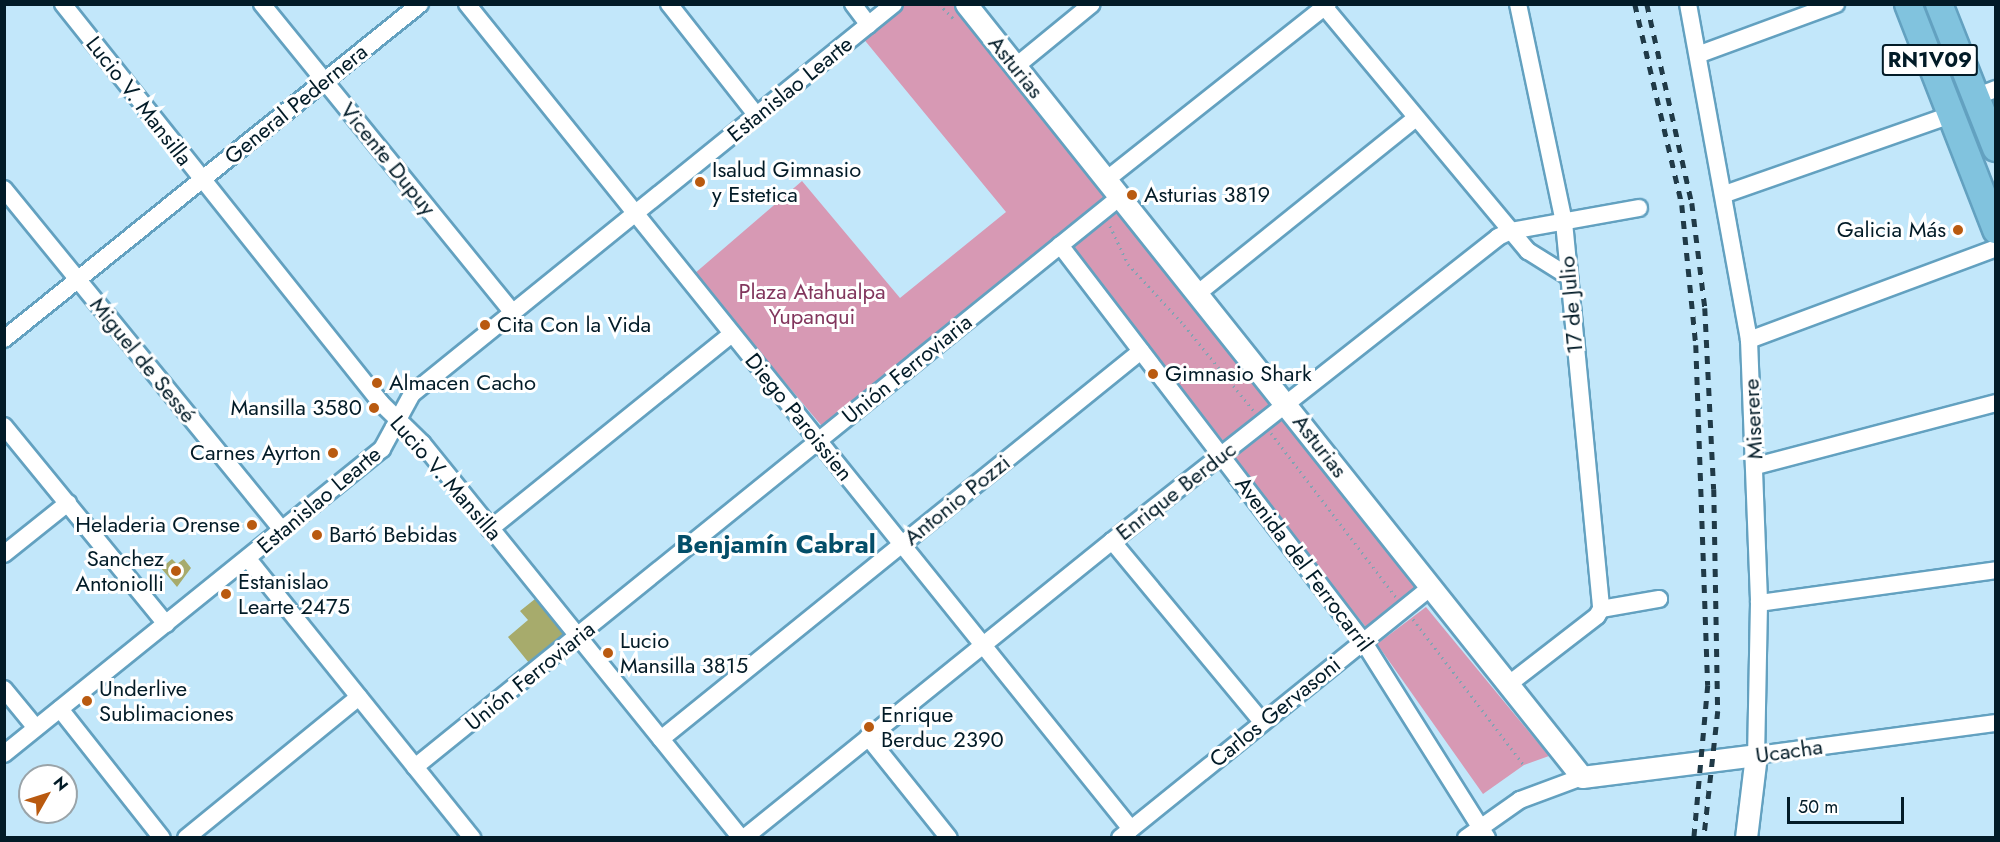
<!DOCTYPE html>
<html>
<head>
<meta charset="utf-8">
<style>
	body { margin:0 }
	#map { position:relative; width:2000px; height:842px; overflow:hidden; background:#c2e7fa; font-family:Jost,sans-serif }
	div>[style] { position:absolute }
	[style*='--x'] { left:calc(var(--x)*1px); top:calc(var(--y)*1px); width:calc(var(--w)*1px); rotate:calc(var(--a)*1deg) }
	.green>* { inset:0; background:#d799b4; transform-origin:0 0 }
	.building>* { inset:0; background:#a7ab6c }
	.path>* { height:3px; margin-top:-1.5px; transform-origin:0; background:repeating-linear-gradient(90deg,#82a3b3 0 1.5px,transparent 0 6px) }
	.roads { filter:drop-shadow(2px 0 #63a1c0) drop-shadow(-2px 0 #63a1c0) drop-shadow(0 2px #63a1c0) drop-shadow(0 -2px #63a1c0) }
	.minor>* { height:16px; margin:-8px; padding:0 8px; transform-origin:8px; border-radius:8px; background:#fff }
	.tertiary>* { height:21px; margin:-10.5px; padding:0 10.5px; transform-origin:10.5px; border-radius:10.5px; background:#fff }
	.primary>* { height:26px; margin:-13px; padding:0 13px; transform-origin:13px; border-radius:13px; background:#81c3de }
	.rail>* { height:4.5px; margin-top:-2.25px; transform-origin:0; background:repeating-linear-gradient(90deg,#203a47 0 8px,transparent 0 16px) }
	.dots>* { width:16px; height:16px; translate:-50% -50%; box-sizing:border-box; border:3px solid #fff; border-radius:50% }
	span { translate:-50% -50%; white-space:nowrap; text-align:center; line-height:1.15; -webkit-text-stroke:6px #fff; paint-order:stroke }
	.shield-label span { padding:2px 4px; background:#fff; border:2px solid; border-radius:4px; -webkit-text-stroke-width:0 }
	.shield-label { font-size:21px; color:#021b27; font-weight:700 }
	.street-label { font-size:22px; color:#021b27 }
	.poi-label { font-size:22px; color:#021b27 }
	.left { translate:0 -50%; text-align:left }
	.right { translate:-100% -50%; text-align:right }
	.park-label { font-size:22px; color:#82365d }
	.quarter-label { font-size:26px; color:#034e69; font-weight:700 }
	.frame { position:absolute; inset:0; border:6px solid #021b27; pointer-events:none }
	.north { position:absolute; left:18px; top:764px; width:60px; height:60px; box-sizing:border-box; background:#fff; border:2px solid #9aa4a9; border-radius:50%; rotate:51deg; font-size:16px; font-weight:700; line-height:24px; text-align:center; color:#021b27 }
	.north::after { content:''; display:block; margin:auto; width:21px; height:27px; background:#b95a10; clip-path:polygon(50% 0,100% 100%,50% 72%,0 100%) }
	.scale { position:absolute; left:1787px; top:797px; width:117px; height:27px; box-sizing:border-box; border:3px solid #021b27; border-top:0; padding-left:8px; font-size:18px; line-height:21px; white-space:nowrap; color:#021b27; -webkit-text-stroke:4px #fff; paint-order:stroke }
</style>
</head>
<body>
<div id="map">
	<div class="green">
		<i style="clip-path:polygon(902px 5px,962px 5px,1115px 197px,826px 431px,694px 274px,802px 181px,900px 298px,1006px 212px,862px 37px)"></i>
		<i style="left:1119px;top:204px;width:252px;height:68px;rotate:51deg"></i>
		<i style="left:1286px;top:414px;width:220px;height:72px;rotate:51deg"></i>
		<i style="clip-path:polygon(1426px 607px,1549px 756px,1524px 765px,1483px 794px,1377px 644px)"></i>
	</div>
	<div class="building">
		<i style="clip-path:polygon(172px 559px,177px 564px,184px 559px,191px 568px,177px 587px,161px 568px)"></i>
		<i style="clip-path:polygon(535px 599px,564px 634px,529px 663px,508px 637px,528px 620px,520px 611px)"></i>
	</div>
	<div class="path">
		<i style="--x:939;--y:4;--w:20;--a:45"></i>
		<i style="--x:1110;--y:226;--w:42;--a:64.7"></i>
		<i style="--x:1128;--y:264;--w:83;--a:47.4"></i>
		<i style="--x:1184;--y:325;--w:111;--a:50.9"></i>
		<i style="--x:1271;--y:433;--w:206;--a:52.7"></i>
		<i style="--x:1413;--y:619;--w:183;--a:52.8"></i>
	</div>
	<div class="roads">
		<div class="minor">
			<i style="--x:63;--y:4;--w:510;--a:51.45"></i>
			<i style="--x:381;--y:403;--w:57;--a:44.3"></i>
			<i style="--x:422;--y:443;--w:508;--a:51.08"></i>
			<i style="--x:262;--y:4;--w:398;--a:50.9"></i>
			<i style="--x:467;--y:4;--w:1059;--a:51.17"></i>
			<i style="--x:669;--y:4;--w:142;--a:51.8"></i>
			<i style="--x:853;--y:4;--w:26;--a:53"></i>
			<i style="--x:1322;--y:4;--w:322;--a:50.2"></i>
			<i style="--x:1528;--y:251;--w:47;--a:32"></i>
			<i style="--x:1518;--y:4;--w:223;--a:78.1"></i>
			<i style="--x:1564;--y:222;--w:389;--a:84.5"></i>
			<i style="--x:1688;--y:4;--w:341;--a:79.7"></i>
			<i style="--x:1749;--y:340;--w:263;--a:87.8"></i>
			<i style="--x:1759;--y:603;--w:152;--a:91.1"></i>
			<i style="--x:1756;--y:755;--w:242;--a:-7.6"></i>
			<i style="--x:1700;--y:54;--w:145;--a:-20.2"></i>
			<i style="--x:1015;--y:67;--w:99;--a:-39.3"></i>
			<i style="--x:1975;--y:97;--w:22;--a:-21"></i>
			<i style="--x:1106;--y:180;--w:283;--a:-38.4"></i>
			<i style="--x:4;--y:189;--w:440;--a:50.8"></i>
			<i style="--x:1725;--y:194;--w:239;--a:-19.3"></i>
			<i style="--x:1060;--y:245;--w:499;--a:52.6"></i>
			<i style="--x:1363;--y:641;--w:233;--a:57.8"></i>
			<i style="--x:1197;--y:294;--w:280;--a:-38.8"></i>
			<i style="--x:4;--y:339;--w:534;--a:-38.84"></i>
			<i style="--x:1749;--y:340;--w:264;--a:-20.4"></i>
			<i style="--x:4;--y:426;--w:256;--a:50.7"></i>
			<i style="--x:1756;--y:466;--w:248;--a:-14.7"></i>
			<i style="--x:490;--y:529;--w:311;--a:-38.9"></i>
			<i style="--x:1112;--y:541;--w:236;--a:50.3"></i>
			<i style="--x:4;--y:554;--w:82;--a:-38.6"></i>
			<i style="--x:248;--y:559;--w:358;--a:51.2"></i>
			<i style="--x:1759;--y:603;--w:239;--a:-7.9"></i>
			<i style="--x:1509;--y:684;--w:111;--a:-37.7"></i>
			<i style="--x:1597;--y:616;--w:8;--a:-60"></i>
			<i style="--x:1601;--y:609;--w:59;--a:-9.8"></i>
			<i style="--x:4;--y:689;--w:50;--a:50.6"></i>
			<i style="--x:60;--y:709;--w:164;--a:51.7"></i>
			<i style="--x:868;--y:737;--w:129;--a:51.3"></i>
			<i style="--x:661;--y:739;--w:617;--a:-38.95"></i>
			<i style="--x:4;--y:754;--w:486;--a:-38.9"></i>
			<i style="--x:382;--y:449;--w:63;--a:-61.4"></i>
			<i style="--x:412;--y:394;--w:620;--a:-38.98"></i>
			<i style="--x:415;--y:767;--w:907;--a:-38.96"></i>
			<i style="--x:186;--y:838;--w:223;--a:-39.2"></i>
			<i style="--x:744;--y:838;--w:473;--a:-38.9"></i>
			<i style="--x:1112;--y:541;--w:491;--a:-38.2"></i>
			<i style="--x:1498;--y:237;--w:14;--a:-25"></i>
			<i style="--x:1511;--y:231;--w:130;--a:-10.2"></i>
			<i style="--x:1120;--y:838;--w:400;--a:-38.9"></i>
			<i style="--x:1466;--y:838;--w:66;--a:-35.1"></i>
			<i style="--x:1520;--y:800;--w:66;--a:-20.4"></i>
		</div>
		<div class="tertiary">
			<i style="--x:966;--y:4;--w:988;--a:51.45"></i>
			<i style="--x:1582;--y:777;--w:175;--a:-7.2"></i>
			<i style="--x:1756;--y:755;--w:84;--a:96.9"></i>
		</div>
		<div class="primary">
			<i style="--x:1908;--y:4;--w:243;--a:68.7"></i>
			<i style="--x:1939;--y:4;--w:155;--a:68.4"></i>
		</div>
	</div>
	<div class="rail">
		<i style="--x:1635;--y:4;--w:206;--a:76.8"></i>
		<i style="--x:1682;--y:205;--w:141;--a:84.3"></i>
		<i style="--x:1696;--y:345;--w:340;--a:88"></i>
		<i style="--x:1708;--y:685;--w:154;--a:95.2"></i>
		<i style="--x:1647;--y:4;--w:204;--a:77.3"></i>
		<i style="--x:1692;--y:203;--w:106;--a:82.9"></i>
		<i style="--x:1705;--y:308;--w:181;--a:87.2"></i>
		<i style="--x:1714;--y:489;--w:222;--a:89"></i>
		<i style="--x:1718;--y:711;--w:128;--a:96.3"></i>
	</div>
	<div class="dots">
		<i style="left:700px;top:182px;background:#b95a10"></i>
		<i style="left:1132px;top:195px;background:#b95a10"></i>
		<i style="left:1958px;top:230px;background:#b95a10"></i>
		<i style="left:485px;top:325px;background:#b95a10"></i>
		<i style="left:1153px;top:374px;background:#b95a10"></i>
		<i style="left:377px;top:383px;background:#b95a10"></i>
		<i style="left:374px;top:408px;background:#b95a10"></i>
		<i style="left:333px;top:453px;background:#b95a10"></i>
		<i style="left:252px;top:525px;background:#b95a10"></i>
		<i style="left:317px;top:535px;background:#b95a10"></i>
		<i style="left:176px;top:571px;background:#b95a10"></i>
		<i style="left:226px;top:594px;background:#b95a10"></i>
		<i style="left:608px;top:653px;background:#b95a10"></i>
		<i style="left:87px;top:701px;background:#b95a10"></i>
		<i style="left:869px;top:727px;background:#b95a10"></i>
	</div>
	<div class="shield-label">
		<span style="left:1930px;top:60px">RN1V09</span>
	</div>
	<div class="street-label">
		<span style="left:1016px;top:67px;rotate:51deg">Asturias</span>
		<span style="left:790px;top:89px;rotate:-39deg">Estanislao Learte</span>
		<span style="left:139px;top:101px;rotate:52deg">Lucio V. Mansilla</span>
		<span style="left:296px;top:104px;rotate:-39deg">General Pedernera</span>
		<span style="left:388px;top:159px;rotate:51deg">Vicente Dupuy</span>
		<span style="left:1571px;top:305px;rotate:-95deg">17 de Julio</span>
		<span style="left:143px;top:360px;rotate:51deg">Miguel de Sessé</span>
		<span style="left:907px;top:369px;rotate:-39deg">Unión Ferroviaria</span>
		<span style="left:799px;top:417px;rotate:51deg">Diego Paroissien</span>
		<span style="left:1753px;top:419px;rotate:-93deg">Miserere</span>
		<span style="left:1320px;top:446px;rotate:52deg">Asturias</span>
		<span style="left:446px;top:478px;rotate:49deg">Lucio V. Mansilla</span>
		<span style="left:1176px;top:491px;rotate:-38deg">Enrique Berduc</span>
		<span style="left:319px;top:500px;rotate:-40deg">Estanislao Learte</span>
		<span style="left:957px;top:500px;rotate:-39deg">Antonio Pozzi</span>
		<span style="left:1304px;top:564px;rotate:53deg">Avenida del Ferrocarril</span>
		<span style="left:530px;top:676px;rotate:-39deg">Unión Ferroviaria</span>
		<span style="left:1275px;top:712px;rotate:-39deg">Carlos Gervasoni</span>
		<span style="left:1789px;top:751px;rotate:-8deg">Ucacha</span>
	</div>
	<div class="poi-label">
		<span class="left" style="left:712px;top:182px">Isalud Gimnasio<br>y Estetica</span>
		<span class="left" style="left:1144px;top:195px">Asturias 3819</span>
		<span class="right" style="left:1946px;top:230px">Galicia Más</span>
		<span class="left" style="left:497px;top:325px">Cita Con la Vida</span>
		<span class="left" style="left:1165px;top:374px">Gimnasio Shark</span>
		<span class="left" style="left:389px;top:383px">Almacen Cacho</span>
		<span class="right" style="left:362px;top:408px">Mansilla 3580</span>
		<span class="right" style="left:321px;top:453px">Carnes Ayrton</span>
		<span class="right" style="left:240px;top:525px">Heladeria Orense</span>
		<span class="left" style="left:329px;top:535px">Bartó Bebidas</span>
		<span class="right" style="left:164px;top:571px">Sanchez<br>Antoniolli</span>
		<span class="left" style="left:238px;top:594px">Estanislao<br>Learte 2475</span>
		<span class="left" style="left:620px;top:653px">Lucio<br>Mansilla 3815</span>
		<span class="left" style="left:99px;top:701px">Underlive<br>Sublimaciones</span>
		<span class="left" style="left:881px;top:727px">Enrique<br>Berduc 2390</span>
	</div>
	<div class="park-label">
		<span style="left:812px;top:304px">Plaza Atahualpa<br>Yupanqui</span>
	</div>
	<div class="quarter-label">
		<span style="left:776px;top:545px">Benjamín Cabral</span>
	</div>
	<div class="frame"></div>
	<div class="north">N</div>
	<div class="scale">50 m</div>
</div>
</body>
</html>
